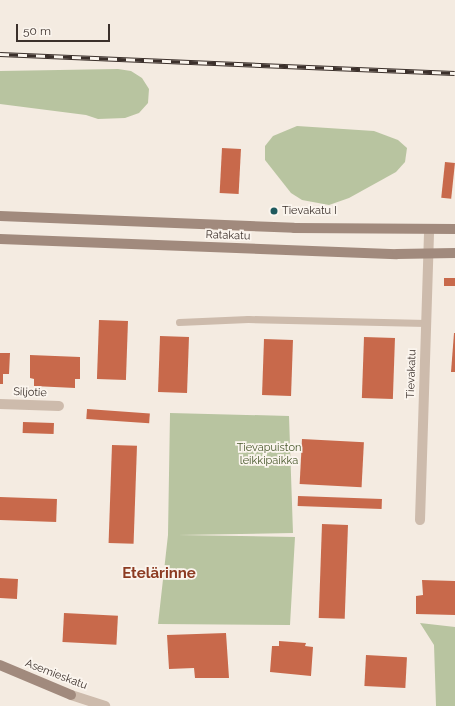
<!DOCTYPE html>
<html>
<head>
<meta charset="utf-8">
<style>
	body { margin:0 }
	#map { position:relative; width:455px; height:706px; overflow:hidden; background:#f4ebe1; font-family:Raleway,sans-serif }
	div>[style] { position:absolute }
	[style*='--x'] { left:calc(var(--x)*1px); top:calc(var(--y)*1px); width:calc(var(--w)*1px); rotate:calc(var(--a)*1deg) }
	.green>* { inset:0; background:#b8c4a0 }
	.building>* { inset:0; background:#c8694b; transform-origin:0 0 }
	.lane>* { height:7px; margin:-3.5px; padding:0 3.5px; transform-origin:3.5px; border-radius:3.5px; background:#cdbbac }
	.street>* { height:10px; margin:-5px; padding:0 5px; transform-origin:5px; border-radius:5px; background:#cdbbac }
	.secondary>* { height:10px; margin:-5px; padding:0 5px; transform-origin:5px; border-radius:5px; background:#a18a7d }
	.rail>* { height:4.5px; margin-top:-2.25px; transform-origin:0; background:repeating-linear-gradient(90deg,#fbf5ee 0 9px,#3b302b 0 18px); box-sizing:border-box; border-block:1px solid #3b302b }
	.dots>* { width:11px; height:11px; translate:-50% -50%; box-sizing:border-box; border:2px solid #fbf5ee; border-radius:50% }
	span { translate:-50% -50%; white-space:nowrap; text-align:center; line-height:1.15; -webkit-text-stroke:3.5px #fbf5ee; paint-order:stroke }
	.poi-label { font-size:11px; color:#3b302b }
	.left { translate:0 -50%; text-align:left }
	.street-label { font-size:11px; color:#3b302b }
	.park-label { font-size:11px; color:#4a5a2e }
	.district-label { font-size:15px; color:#8c3b22; font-weight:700 }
	.scale { position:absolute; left:16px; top:24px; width:94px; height:18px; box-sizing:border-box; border:2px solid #3b302b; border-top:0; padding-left:5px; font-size:12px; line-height:14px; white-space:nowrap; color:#3b302b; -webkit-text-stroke:3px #fbf5ee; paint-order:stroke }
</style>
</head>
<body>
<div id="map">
	<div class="green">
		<i style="clip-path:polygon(118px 69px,131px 71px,142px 78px,149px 89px,148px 103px,139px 113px,125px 118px,98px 119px,86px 115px,0 104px,0 71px)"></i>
		<i style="clip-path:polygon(297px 126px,374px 131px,398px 140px,407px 148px,405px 162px,396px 172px,349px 198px,329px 205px,302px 200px,291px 193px,265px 160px,265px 146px,273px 136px)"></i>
		<i style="clip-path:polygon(170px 413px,289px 416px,293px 533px,178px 535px,295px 537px,290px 625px,158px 624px,168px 535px)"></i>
		<i style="clip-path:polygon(420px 623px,455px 627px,455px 706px,436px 706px,434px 645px)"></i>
	</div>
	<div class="building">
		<i style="left:222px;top:148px;width:19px;height:45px;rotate:3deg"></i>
		<i style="left:445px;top:162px;width:10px;height:36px;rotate:6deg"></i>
		<i style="left:444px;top:278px;width:11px;height:8px"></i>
		<i style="left:99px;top:320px;width:29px;height:59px;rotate:2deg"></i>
		<i style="clip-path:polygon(454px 333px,455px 333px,455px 372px,451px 372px)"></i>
		<i style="left:160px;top:336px;width:29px;height:56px;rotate:2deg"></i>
		<i style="left:364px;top:337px;width:31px;height:61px;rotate:2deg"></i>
		<i style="left:264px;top:339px;width:29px;height:56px;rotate:2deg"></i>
		<i style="clip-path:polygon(0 353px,10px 353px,9px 374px,3px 374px,3px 384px,0 384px)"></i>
		<i style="clip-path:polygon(30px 355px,80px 357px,80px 379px,75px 379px,75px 388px,34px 386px,34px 379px,30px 378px)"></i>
		<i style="left:87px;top:409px;width:63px;height:10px;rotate:4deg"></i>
		<i style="left:23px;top:422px;width:31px;height:11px;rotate:2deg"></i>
		<i style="left:302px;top:439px;width:62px;height:45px;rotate:3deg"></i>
		<i style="left:112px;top:445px;width:25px;height:98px;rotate:2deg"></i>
		<i style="left:298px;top:496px;width:84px;height:10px;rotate:2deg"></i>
		<i style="left:0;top:497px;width:57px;height:23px;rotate:2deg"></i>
		<i style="left:322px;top:524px;width:26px;height:94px;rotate:2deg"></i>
		<i style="left:0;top:578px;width:18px;height:20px;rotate:3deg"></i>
		<i style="clip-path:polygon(422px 580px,455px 581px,455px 615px,416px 614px,416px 596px,423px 595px)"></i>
		<i style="left:64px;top:613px;width:54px;height:29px;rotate:3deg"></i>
		<i style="clip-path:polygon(226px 633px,229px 678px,195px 678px,194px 668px,169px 669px,167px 635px)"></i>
		<i style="clip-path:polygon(279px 641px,306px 643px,305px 646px,313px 647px,311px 676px,270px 672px,272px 646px,279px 646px)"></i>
		<i style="left:366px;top:655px;width:41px;height:31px;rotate:3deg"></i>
	</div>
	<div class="lane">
		<i style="--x:179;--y:322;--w:69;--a:-2.5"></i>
		<i style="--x:248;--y:319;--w:178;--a:1.3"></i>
	</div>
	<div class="street">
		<i style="--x:0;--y:404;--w:59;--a:1.9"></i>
		<i style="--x:420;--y:520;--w:291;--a:-88.2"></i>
		<i style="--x:71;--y:695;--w:36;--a:18"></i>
	</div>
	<div class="secondary">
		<i style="--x:0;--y:216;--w:294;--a:2.3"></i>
		<i style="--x:294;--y:228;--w:161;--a:0.4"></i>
		<i style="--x:0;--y:239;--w:397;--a:2.2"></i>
		<i style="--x:397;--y:254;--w:58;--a:-1"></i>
		<i style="--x:0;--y:665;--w:77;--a:22.9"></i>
	</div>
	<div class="rail">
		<i style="--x:0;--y:54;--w:455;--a:2.4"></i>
	</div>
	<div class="dots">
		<i style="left:274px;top:211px;background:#1f5a5e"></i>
	</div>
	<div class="poi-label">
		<span class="left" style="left:282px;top:211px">Tievakatu I</span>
	</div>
	<div class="street-label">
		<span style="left:228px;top:236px;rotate:2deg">Ratakatu</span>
		<span style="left:412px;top:374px;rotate:-88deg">Tievakatu</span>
		<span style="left:30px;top:393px;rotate:2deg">Siljotie</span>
		<span style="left:56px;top:675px;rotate:21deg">Asemieskatu</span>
	</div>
	<div class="park-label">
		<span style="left:269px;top:455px">Tievapuiston<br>leikkipaikka</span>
	</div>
	<div class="district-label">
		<span style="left:159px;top:574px">Etelärinne</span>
	</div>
	<div class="scale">50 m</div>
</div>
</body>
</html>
